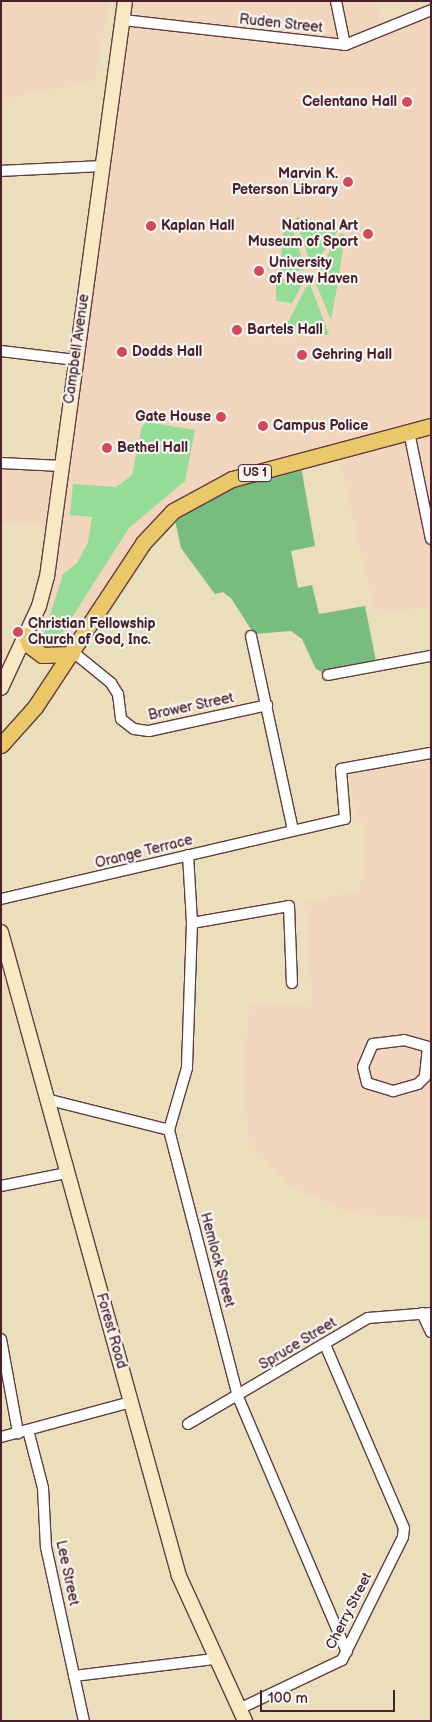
<!DOCTYPE html>
<html>
<head>
<meta charset="utf-8">
<style>
	body { margin:0 }
	#map { position:relative; width:432px; height:1722px; overflow:hidden; background:#ebdebb; font-family:"Balsamiq Sans",sans-serif }
	div>[style] { position:absolute }
	[style*='--x'] { left:calc(var(--x)*1px); top:calc(var(--y)*1px); width:calc(var(--w)*1px); rotate:calc(var(--a)*1deg) }
	.built>* { inset:0; background:#f2d5bd }
	.green>* { inset:0; background:#95dd97 }
	.forest>* { inset:0; background:#78bc80 }
	.roads { filter:drop-shadow(1px 0 #623c41) drop-shadow(-1px 0 #623c41) drop-shadow(0 1px #623c41) drop-shadow(0 -1px #623c41) }
	.street>* { height:10px; margin:-5px; padding:0 5px; transform-origin:5px; border-radius:5px; background:#fff }
	.secondary>* { height:14px; margin:-7px; padding:0 7px; transform-origin:7px; border-radius:7px; background:#f7e9c3 }
	.primary>* { height:15px; margin:-7.5px; padding:0 7.5px; transform-origin:7.5px; border-radius:7.5px; background:#eac769 }
	.dots>* { width:14px; height:14px; translate:-50% -50%; box-sizing:border-box; border:2px solid #f6f6f2; border-radius:50% }
	span { translate:-50% -50%; white-space:nowrap; text-align:center; line-height:1.15; -webkit-text-stroke:4.5px #f6f6f2; paint-order:stroke }
	.shield-label span { padding:1px 4px; background:#f6f6f2; border:1px solid; border-radius:4px; -webkit-text-stroke-width:0 }
	.shield-label { font-size:12px; color:#4a1f2b; font-weight:700 }
	.street-label { font-size:14px; color:#4a1f2b }
	.poi-label { font-size:14px; color:#4a1f2b; font-weight:700 }
	.right { translate:-100% -50%; text-align:right }
	.left { translate:0 -50%; text-align:left }
	.frame { position:absolute; inset:0; border:2px solid #4a1f2b; pointer-events:none }
	.scale { position:absolute; left:260px; top:1690px; width:135px; height:22px; box-sizing:border-box; border:2px solid #4a1f2b; border-top:0; padding-left:6px; font-size:15px; line-height:18px; white-space:nowrap; color:#4a1f2b; -webkit-text-stroke:4px #f6f6f2; paint-order:stroke }
</style>
</head>
<body>
<div id="map">
	<div class="built">
		<i style="clip-path:polygon(1px 1px,109px 1px,95px 81px,1px 99px)"></i>
		<i style="clip-path:polygon(125px 1px,375px 1px,388px 27px,431px 10px,431px 607px,375px 615px,338px 451px,173px 511px,72px 654px,30px 646px,53px 526px,1px 523px,1px 463px,62px 466px)"></i>
		<i style="clip-path:polygon(431px 762px,431px 1219px,348px 1213px,287px 1184px,248px 1140px,244px 1063px,250px 1003px,313px 1007px,305px 902px,359px 891px,366px 862px,364px 822px,355px 821px,349px 773px)"></i>
	</div>
	<div class="green">
		<i style="clip-path:polygon(289px 216px,305px 269px,279px 276px,285px 218px)"></i>
		<i style="clip-path:polygon(297px 217px,342px 225px,312px 268px,296px 220px)"></i>
		<i style="clip-path:polygon(341px 233px,345px 235px,339px 275px,316px 274px)"></i>
		<i style="clip-path:polygon(303px 277px,305px 279px,284px 319px,292px 303px,276px 301px,276px 280px)"></i>
		<i style="clip-path:polygon(315px 277px,338px 282px,331px 320px,314px 279px)"></i>
		<i style="clip-path:polygon(309px 281px,329px 335px,284px 333px,284px 330px)"></i>
		<i style="clip-path:polygon(147px 422px,195px 430px,185px 481px,129px 528px,55px 644px,47px 649px,40px 646px,63px 574px,77px 563px,88px 542px,92px 517px,70px 515px,73px 484px,116px 487px,132px 475px,142px 426px)"></i>
	</div>
	<div class="forest">
		<i style="clip-path:polygon(300px 461px,315px 546px,291px 551px,298px 588px,312px 585px,319px 614px,365px 606px,377px 666px,328px 675px,316px 669px,302px 639px,291px 631px,254px 634px,231px 598px,223px 592px,215px 594px,181px 548px,173px 511px,186px 501px)"></i>
	</div>
	<div class="roads">
		<div class="street">
			<i style="--x:336;--y:1;--w:45;--a:78.4"></i>
			<i style="--x:123;--y:20;--w:223;--a:6.4"></i>
			<i style="--x:345;--y:45;--w:93;--a:-22.1"></i>
			<i style="--x:1;--y:171;--w:102;--a:-2.8"></i>
			<i style="--x:1;--y:351;--w:75;--a:6.9"></i>
			<i style="--x:409;--y:432;--w:109;--a:78.4"></i>
			<i style="--x:1;--y:463;--w:61;--a:2.8"></i>
			<i style="--x:251;--y:636;--w:198;--a:77.8"></i>
			<i style="--x:73;--y:652;--w:49;--a:39.2"></i>
			<i style="--x:111;--y:683;--w:13;--a:58"></i>
			<i style="--x:118;--y:694;--w:25;--a:83"></i>
			<i style="--x:121;--y:719;--w:16;--a:38"></i>
			<i style="--x:134;--y:729;--w:15;--a:8"></i>
			<i style="--x:149;--y:731;--w:121;--a:-12.4"></i>
			<i style="--x:328;--y:675;--w:105;--a:-10.5"></i>
			<i style="--x:188;--y:855;--w:68;--a:86.6"></i>
			<i style="--x:192;--y:923;--w:145;--a:92"></i>
			<i style="--x:187;--y:1068;--w:65;--a:106.2"></i>
			<i style="--x:169;--y:1130;--w:276;--a:75.5"></i>
			<i style="--x:238;--y:1397;--w:277;--a:66.9"></i>
			<i style="--x:1;--y:899;--w:353;--a:-13.1"></i>
			<i style="--x:345;--y:819;--w:50;--a:-94.6"></i>
			<i style="--x:341;--y:769;--w:91;--a:-10.1"></i>
			<i style="--x:192;--y:923;--w:98;--a:-9.9"></i>
			<i style="--x:289;--y:906;--w:77;--a:87.8"></i>
			<i style="--x:404;--y:1040;--w:25;--a:16"></i>
			<i style="--x:428;--y:1047;--w:30;--a:96"></i>
			<i style="--x:425;--y:1077;--w:10;--a:135"></i>
			<i style="--x:418;--y:1084;--w:26;--a:164"></i>
			<i style="--x:393;--y:1091;--w:27;--a:-163"></i>
			<i style="--x:367;--y:1083;--w:16;--a:-104"></i>
			<i style="--x:363;--y:1067;--w:25;--a:-67"></i>
			<i style="--x:373;--y:1044;--w:31;--a:-7"></i>
			<i style="--x:46;--y:1099;--w:127;--a:14.1"></i>
			<i style="--x:1;--y:1186;--w:66;--a:-11.3"></i>
			<i style="--x:422;--y:1313;--w:21;--a:65"></i>
			<i style="--x:1;--y:1339;--w:96;--a:79.7"></i>
			<i style="--x:188;--y:1424;--w:209;--a:-30.5"></i>
			<i style="--x:368;--y:1318;--w:63;--a:-4.5"></i>
			<i style="--x:28;--y:1430;--w:60;--a:75.5"></i>
			<i style="--x:43;--y:1488;--w:59;--a:87.1"></i>
			<i style="--x:46;--y:1547;--w:178;--a:77.7"></i>
			<i style="--x:1;--y:1437;--w:135;--a:-15.1"></i>
			<i style="--x:74;--y:1676;--w:141;--a:-6.9"></i>
			<i style="--x:239;--y:1709;--w:114;--a:-25.4"></i>
			<i style="--x:342;--y:1660;--w:137;--a:-63.6"></i>
			<i style="--x:403;--y:1537;--w:9;--a:-84"></i>
			<i style="--x:404;--y:1528;--w:199;--a:-113.3"></i>
		</div>
		<div class="secondary">
			<i style="--x:1;--y:688;--w:90;--a:-65.1"></i>
			<i style="--x:39;--y:606;--w:30;--a:-75"></i>
			<i style="--x:47;--y:577;--w:581;--a:-82.29"></i>
			<i style="--x:1;--y:932;--w:668;--a:74.55"></i>
			<i style="--x:179;--y:1576;--w:159;--a:65.5"></i>
		</div>
		<div class="primary">
			<i style="--x:25;--y:635;--w:12;--a:66"></i>
			<i style="--x:30;--y:646;--w:15;--a:37"></i>
			<i style="--x:42;--y:655;--w:30;--a:-2"></i>
			<i style="--x:1;--y:745;--w:51;--a:-48.2"></i>
			<i style="--x:35;--y:707;--w:196;--a:-56.6"></i>
			<i style="--x:143;--y:543;--w:44;--a:-46.8"></i>
			<i style="--x:173;--y:511;--w:67;--a:-28.5"></i>
			<i style="--x:232;--y:479;--w:206;--a:-14.9"></i>
		</div>
	</div>
	<div class="dots">
		<i style="left:407px;top:102px;background:#d1495b"></i>
		<i style="left:348px;top:182px;background:#d1495b"></i>
		<i style="left:151px;top:226px;background:#d1495b"></i>
		<i style="left:368px;top:234px;background:#d1495b"></i>
		<i style="left:259px;top:271px;background:#d1495b"></i>
		<i style="left:237px;top:330px;background:#d1495b"></i>
		<i style="left:122px;top:352px;background:#d1495b"></i>
		<i style="left:302px;top:355px;background:#d1495b"></i>
		<i style="left:221px;top:417px;background:#d1495b"></i>
		<i style="left:263px;top:426px;background:#d1495b"></i>
		<i style="left:107px;top:448px;background:#d1495b"></i>
		<i style="left:18px;top:632px;background:#d1495b"></i>
	</div>
	<div class="shield-label">
		<span style="left:255px;top:473px">US 1</span>
	</div>
	<div class="street-label">
		<span style="left:281px;top:24px;rotate:6deg">Ruden Street</span>
		<span style="left:77px;top:349px;rotate:-82deg">Campbell Avenue</span>
		<span style="left:191px;top:707px;rotate:-12deg">Brower Street</span>
		<span style="left:144px;top:852px;rotate:-14deg">Orange Terrace</span>
		<span style="left:217px;top:1260px;rotate:75deg">Hemlock Street</span>
		<span style="left:111px;top:1331px;rotate:74deg">Forest Road</span>
		<span style="left:298px;top:1344px;rotate:-31deg">Spruce Street</span>
		<span style="left:67px;top:1573px;rotate:78deg">Lee Street</span>
		<span style="left:349px;top:1611px;rotate:-63deg">Cherry Street</span>
	</div>
	<div class="poi-label">
		<span class="right" style="left:397px;top:102px">Celentano Hall</span>
		<span class="right" style="left:338px;top:182px">Marvin K.<br>Peterson Library</span>
		<span class="left" style="left:161px;top:226px">Kaplan Hall</span>
		<span class="right" style="left:358px;top:234px">National Art<br>Museum of Sport</span>
		<span class="left" style="left:269px;top:271px">University<br>of New Haven</span>
		<span class="left" style="left:247px;top:330px">Bartels Hall</span>
		<span class="left" style="left:132px;top:352px">Dodds Hall</span>
		<span class="left" style="left:312px;top:355px">Gehring Hall</span>
		<span class="right" style="left:211px;top:417px">Gate House</span>
		<span class="left" style="left:273px;top:426px">Campus Police</span>
		<span class="left" style="left:117px;top:448px">Bethel Hall</span>
		<span class="left" style="left:28px;top:632px">Christian Fellowship<br>Church of God, Inc.</span>
	</div>
	<div class="frame"></div>
	<div class="scale">100 m</div>
</div>
</body>
</html>
